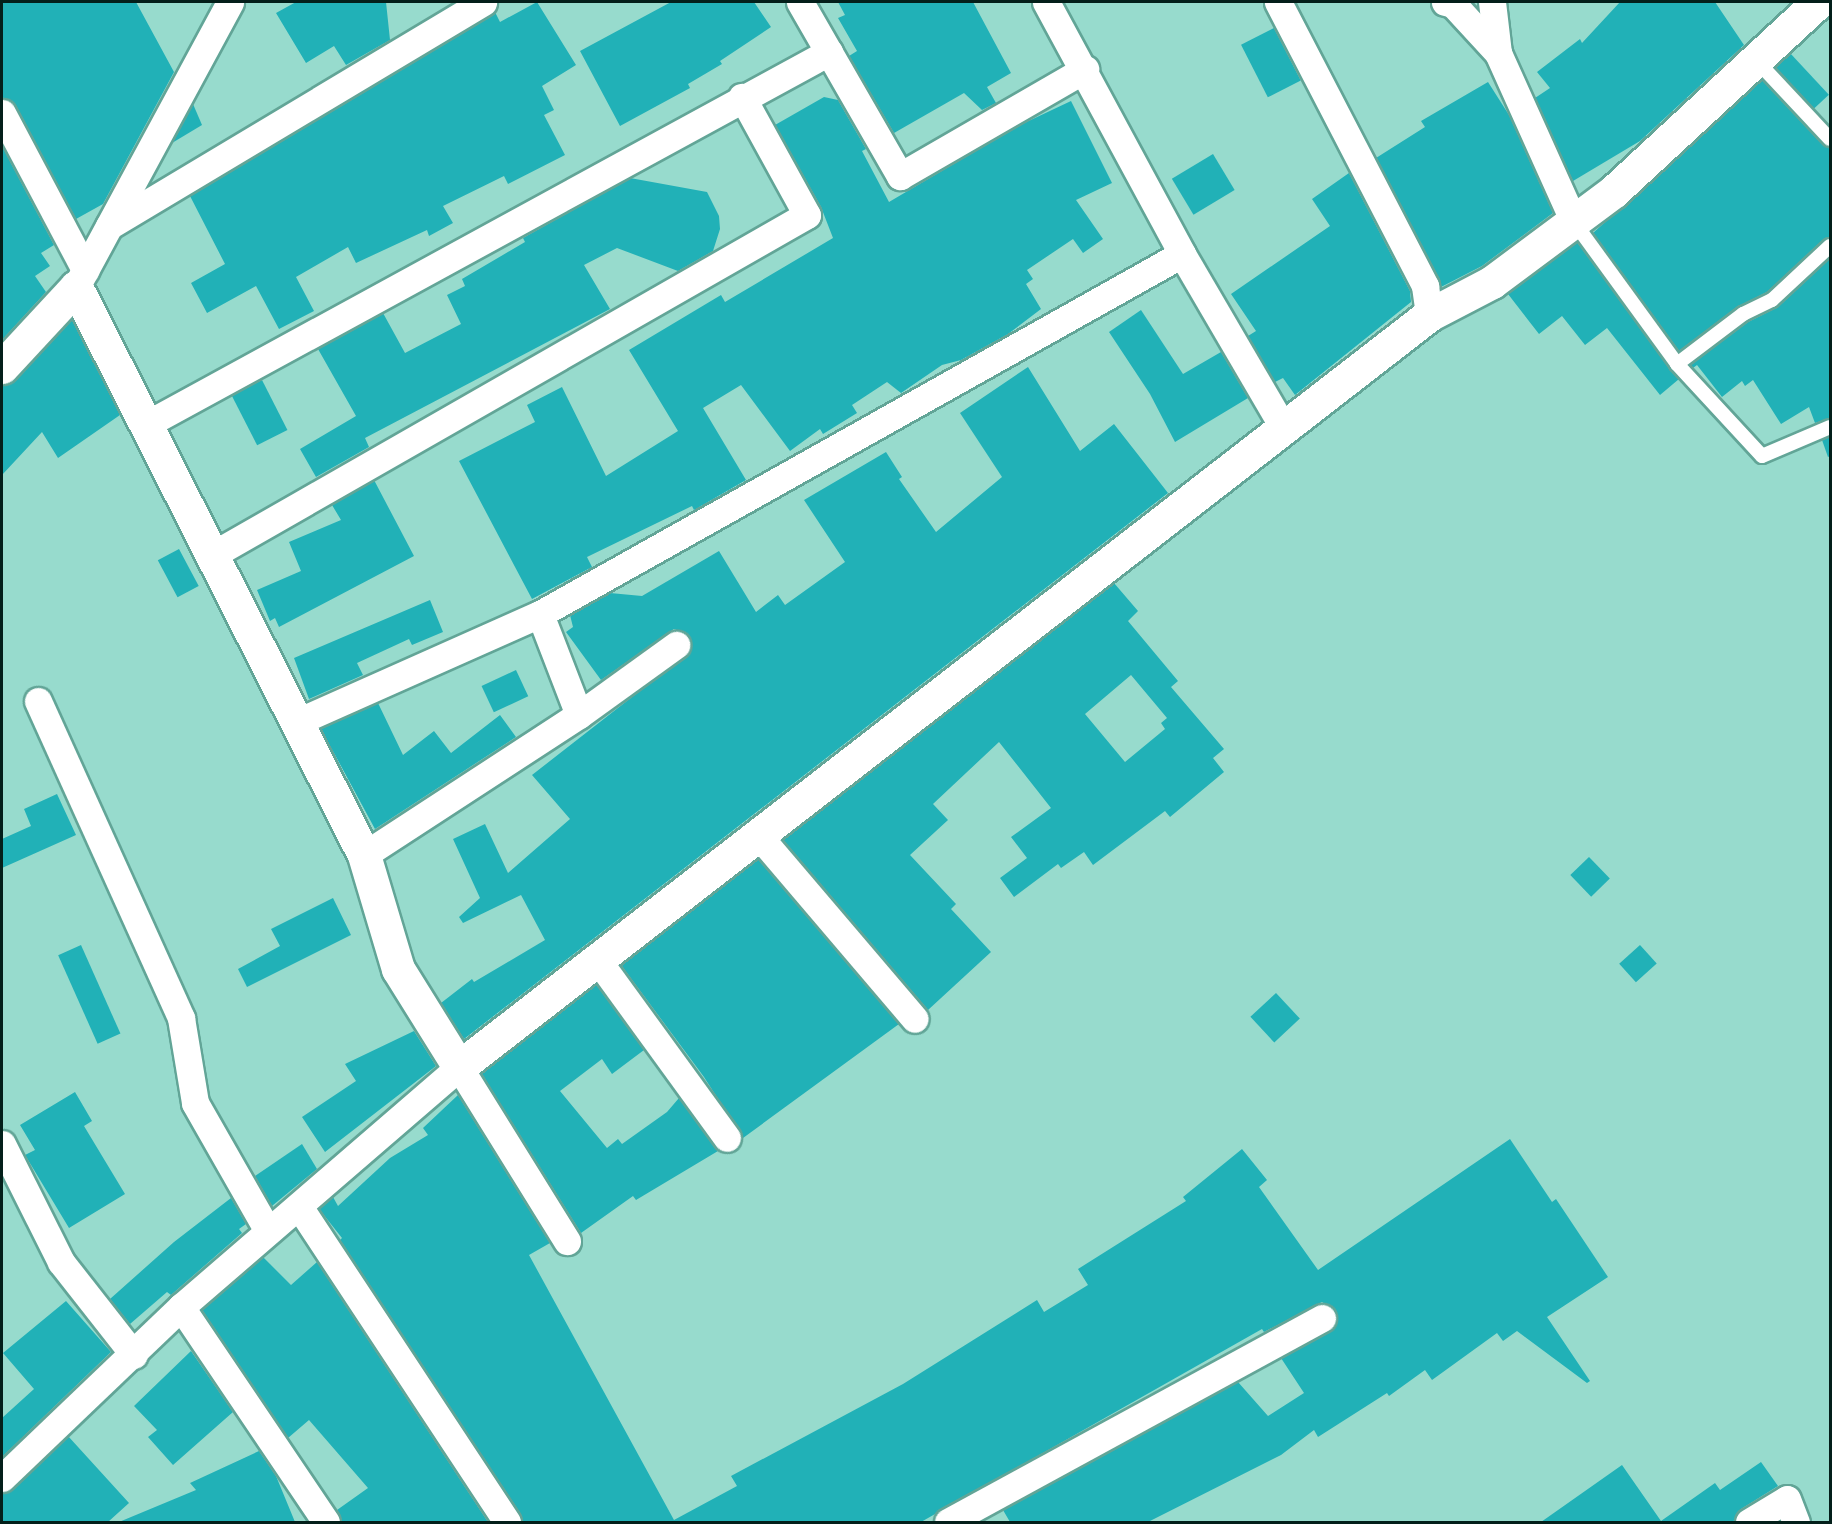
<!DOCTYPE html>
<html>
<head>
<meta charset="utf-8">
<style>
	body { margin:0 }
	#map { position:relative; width:1832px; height:1524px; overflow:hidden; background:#97dbcd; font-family:Manrope,sans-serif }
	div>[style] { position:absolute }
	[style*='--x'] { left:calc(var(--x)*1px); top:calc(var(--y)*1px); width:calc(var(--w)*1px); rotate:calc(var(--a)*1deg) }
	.building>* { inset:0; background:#21b1b7; transform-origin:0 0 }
	.roads { filter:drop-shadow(2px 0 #62a597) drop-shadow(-2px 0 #62a597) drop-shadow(0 2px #62a597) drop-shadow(0 -2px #62a597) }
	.lane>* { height:14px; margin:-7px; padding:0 7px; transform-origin:7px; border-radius:7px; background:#fff }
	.street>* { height:27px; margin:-13.5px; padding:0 13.5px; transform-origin:13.5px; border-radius:13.5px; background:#fff }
	.secondary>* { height:33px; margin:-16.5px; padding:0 16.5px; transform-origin:16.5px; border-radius:16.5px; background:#fff }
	span { translate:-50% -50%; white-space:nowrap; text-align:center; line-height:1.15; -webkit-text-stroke:4.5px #97dbcd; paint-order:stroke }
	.frame { position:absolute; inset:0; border:3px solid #031f1a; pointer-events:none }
</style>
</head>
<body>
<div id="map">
	<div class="building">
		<i style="clip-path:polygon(2px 2px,136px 2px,174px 72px,103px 204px,76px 219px,16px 106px,2px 97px)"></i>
		<i style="clip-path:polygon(296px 2px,386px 2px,390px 40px,346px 65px,334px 46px,306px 63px,276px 13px)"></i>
		<i style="clip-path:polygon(537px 2px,576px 65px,542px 86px,554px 110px,544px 115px,565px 155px,508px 184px,504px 176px,443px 206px,453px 223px,429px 236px,427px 230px,356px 263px,348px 247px,296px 277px,314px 311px,279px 329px,256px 286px,207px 313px,191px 283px,225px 264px,190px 196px,495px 12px,500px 22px)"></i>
		<i style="clip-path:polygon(671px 2px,754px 2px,771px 27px,720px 61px,722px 64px,688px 84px,690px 88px,620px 126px,580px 51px)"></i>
		<i style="clip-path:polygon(838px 2px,973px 2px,1011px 73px,987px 87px,996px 103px,982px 110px,964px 93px,894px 133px,849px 56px,857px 51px,838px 18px,845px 15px)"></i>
		<i style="clip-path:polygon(1620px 2px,1715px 2px,1744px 45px,1640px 141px,1573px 181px,1535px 98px,1550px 88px,1537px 72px,1580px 39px,1582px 43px)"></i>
		<i style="left:1274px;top:28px;width:59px;height:37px;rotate:63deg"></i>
		<i style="left:1790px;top:53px;width:57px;height:21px;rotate:47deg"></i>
		<i style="clip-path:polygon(1762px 80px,1823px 145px,1830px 148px,1830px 237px,1767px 292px,1738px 307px,1679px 351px,1593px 233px)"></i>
		<i style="clip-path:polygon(1488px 82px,1509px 115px,1553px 213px,1482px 266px,1441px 287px,1376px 158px,1425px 127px,1421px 121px)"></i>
		<i style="clip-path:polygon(824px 97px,838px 100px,866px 149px,862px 151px,889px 202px,1018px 126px,1071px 101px,1112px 183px,1076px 200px,1103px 239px,1083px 253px,1073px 239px,1027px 270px,1033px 279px,1026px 284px,1041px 309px,1008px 334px,961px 360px,942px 365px,901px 393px,887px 382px,852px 405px,857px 413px,823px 434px,820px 429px,790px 451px,741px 385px,703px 408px,746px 480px,694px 510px,692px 506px,587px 557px,592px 567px,532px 599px,459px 461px,535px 422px,527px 405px,562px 387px,606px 476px,678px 431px,629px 350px,721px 295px,725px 302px,833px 238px,821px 207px,775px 125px)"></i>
		<i style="clip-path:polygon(193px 104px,202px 125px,172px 143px)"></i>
		<i style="clip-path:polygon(2px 146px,54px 245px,41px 253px,50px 266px,35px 276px,46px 292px,2px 340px)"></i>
		<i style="left:1213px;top:154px;width:42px;height:48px;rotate:59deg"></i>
		<i style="clip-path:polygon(1349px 173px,1410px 291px,1411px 302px,1295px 395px,1283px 378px,1275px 382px,1248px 336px,1256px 331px,1231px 294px,1330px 226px,1312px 199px)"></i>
		<i style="clip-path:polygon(630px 178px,707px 192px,719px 216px,720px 229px,713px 251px,678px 271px,617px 248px,584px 265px,610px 309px,365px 438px,369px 447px,316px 477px,300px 449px,356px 416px,318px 349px,383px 313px,405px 353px,461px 324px,447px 295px,465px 286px,462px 279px,525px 242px,523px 238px)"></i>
		<i style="clip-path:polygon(1577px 242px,1679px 379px,1660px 395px,1607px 328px,1585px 345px,1562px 316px,1539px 334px,1508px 294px)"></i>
		<i style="clip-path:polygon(1830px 258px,1830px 418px,1815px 423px,1809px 407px,1781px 424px,1753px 380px,1745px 386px,1742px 381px,1722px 397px,1697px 365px,1693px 368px,1690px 365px,1748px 322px,1778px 307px)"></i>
		<i style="clip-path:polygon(1141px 310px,1183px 374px,1221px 352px,1248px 398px,1175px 442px,1150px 394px,1109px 332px)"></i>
		<i style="clip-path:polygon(72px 320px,120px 415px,58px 458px,42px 432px,2px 475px,2px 385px,16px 380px)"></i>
		<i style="clip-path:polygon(1028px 367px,1080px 451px,1114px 424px,1168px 493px,464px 1039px,441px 1003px,472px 979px,474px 982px,545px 940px,521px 895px,463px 923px,459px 917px,480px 898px,453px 839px,485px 824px,508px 873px,570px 819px,532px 775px,691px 651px,688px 635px,674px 629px,601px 680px,566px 632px,573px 627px,570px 615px,610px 593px,642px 596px,719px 551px,756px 612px,778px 595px,785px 605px,845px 562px,804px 500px,886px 452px,902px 477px,899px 479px,936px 532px,1002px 477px,960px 413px)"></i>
		<i style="left:262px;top:380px;width:56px;height:34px;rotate:63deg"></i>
		<i style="clip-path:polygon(1830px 437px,1830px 456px,1828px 457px,1822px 440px)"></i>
		<i style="clip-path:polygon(374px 480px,414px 556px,279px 627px,275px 618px,270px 621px,257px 590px,301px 571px,289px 542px,341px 520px,332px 505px)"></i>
		<i style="left:179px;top:549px;width:42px;height:24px;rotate:62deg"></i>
		<i style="clip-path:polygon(evenodd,1114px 583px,1138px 611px,1128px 621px,1178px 681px,1171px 687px,1224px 749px,1213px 758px,1224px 772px,1170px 817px,1165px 811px,1093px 865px,1084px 852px,1061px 868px,1058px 864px,1014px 897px,1000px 878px,1027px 858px,1011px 837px,1051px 808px,999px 742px,933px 804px,948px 820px,910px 855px,956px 904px,951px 909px,991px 952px,928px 1010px,783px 840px,1114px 583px,1131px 675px,1167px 718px,1161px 723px,1165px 729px,1125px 762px,1085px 714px,1131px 675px)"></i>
		<i style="clip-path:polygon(430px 600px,443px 632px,412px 645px,409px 639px,357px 663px,363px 675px,309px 699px,294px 658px)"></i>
		<i style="left:516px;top:670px;width:29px;height:38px;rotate:65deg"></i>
		<i style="clip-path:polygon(378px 703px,403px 755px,434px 731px,451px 753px,500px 715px,516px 737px,375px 829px,321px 729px)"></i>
		<i style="clip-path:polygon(57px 794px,76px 835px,2px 868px,2px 839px,31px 826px,24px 809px)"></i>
		<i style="left:1589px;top:857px;width:30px;height:26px;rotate:46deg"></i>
		<i style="clip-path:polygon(758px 859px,899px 1024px,743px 1138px,704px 1077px,621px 965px)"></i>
		<i style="clip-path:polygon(333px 898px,351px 935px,247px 987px,238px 969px,280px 946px,271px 929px)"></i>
		<i style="left:81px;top:945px;width:97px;height:25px;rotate:66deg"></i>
		<i style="left:1640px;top:945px;width:25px;height:28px;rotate:48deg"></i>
		<i style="clip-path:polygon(596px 984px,644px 1050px,612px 1074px,602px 1059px,560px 1091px,607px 1148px,618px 1139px,622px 1144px,667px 1112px,679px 1098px,718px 1151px,636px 1200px,633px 1196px,581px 1233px,481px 1073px)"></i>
		<i style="left:1276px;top:993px;width:35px;height:35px;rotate:47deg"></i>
		<i style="clip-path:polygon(414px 1031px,436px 1066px,325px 1152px,302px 1117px,356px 1081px,345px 1064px)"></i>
		<i style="clip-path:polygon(75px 1092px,92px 1121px,84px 1126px,125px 1194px,69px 1228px,25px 1155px,35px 1150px,20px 1125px)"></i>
		<i style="clip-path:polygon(458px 1095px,550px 1243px,529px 1255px,674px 1520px,737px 1486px,731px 1476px,903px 1384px,1037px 1300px,1044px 1312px,1088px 1285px,1078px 1269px,1186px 1201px,1183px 1197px,1242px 1149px,1267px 1180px,1259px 1187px,1318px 1270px,1510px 1139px,1552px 1202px,1556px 1199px,1608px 1277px,1547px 1317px,1590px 1381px,1587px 1383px,1517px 1331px,1503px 1341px,1497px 1333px,1432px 1380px,1425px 1370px,1389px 1396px,1387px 1393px,1318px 1437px,1314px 1430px,1281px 1455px,1148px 1522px,1010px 1522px,1003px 1510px,1238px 1382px,1268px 1416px,1304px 1393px,1281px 1358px,1335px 1327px,1335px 1310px,1322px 1302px,1264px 1332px,1262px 1329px,921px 1522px,523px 1522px,340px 1240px,342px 1238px,319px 1209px,333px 1197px,338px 1206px,390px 1158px,428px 1135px,423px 1128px)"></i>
		<i style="clip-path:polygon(302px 1144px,317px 1169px,272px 1206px,255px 1176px)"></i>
		<i style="clip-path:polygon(231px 1198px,246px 1224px,239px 1229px,242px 1233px,171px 1295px,167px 1292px,130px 1324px,110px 1299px,174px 1242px)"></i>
		<i style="clip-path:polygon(263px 1257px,291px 1285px,317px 1262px,488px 1522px,341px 1522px,337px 1510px,368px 1488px,309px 1420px,288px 1438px,202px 1310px)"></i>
		<i style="clip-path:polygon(66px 1301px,111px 1352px,2px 1457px,2px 1418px,34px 1389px,3px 1353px)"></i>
		<i style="clip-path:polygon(191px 1351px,233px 1412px,173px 1465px,148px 1437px,157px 1430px,134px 1406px)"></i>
		<i style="clip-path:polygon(68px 1436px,129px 1503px,108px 1522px,2px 1522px,2px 1493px,13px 1489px)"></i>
		<i style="clip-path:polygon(259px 1451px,276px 1476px,295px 1522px,119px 1522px,196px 1490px,190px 1483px)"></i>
		<i style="clip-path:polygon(1761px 1462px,1778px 1486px,1741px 1509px,1733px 1522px,1541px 1522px,1622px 1465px,1661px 1521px,1715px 1483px,1720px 1490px)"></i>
	</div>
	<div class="roads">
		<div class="lane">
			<i style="--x:1756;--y:60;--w:108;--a:46.9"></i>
			<i style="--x:1574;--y:222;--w:175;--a:54"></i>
			<i style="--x:1677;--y:364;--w:125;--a:47.3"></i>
			<i style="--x:1762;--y:456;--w:74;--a:-23.1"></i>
			<i style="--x:1677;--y:364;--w:83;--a:-37.1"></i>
			<i style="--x:1743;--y:314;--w:32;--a:-26"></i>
			<i style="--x:1772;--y:300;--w:79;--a:-43"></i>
		</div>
		<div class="street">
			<i style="--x:800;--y:2;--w:201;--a:60.1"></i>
			<i style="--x:900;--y:176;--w:214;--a:-30"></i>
			<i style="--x:1046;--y:2;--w:286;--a:61.6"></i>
			<i style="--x:1182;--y:254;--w:200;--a:59.7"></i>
			<i style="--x:1278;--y:2;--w:320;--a:62.6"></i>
			<i style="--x:1425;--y:286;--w:29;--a:82"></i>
			<i style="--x:1445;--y:2;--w:8;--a:14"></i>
			<i style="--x:1453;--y:4;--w:67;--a:47.4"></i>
			<i style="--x:1498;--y:53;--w:185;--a:65.8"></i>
			<i style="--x:1492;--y:2;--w:51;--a:83.3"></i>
			<i style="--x:2;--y:113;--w:178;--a:62.1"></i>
			<i style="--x:109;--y:226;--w:436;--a:-30.9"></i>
			<i style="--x:76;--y:287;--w:324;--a:-61.6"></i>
			<i style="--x:147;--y:424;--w:777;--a:-28.61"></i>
			<i style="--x:214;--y:554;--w:683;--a:-29.76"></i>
			<i style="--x:807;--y:215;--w:135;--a:-118.8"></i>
			<i style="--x:540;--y:614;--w:108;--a:68.9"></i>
			<i style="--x:38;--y:701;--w:348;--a:65.7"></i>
			<i style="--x:181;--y:1018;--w:86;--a:80.6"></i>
			<i style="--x:195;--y:1103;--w:147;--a:60.3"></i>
			<i style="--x:297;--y:722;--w:266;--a:-24"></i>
			<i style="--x:540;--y:614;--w:736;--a:-29.28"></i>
			<i style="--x:759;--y:836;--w:240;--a:49.6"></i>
			<i style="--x:364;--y:855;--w:257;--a:-33.1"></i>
			<i style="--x:579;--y:715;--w:120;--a:-35.8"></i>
			<i style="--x:597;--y:959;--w:221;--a:54"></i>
			<i style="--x:2;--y:1144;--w:132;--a:63.4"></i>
			<i style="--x:61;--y:1262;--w:118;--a:51.9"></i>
			<i style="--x:300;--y:1208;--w:376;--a:56.6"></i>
			<i style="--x:181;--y:1307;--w:259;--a:56"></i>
			<i style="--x:2;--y:1478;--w:248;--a:-43.7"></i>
			<i style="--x:181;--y:1307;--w:367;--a:-40.8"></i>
			<i style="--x:459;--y:1067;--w:205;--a:58.2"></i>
			<i style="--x:948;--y:1522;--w:426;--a:-28.6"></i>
			<i style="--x:1749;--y:1522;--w:44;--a:-31.2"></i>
			<i style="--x:1787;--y:1499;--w:25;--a:69"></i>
		</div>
		<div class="secondary">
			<i style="--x:2;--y:367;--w:109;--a:-47.2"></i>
			<i style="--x:76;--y:287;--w:637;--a:63.11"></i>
			<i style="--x:364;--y:855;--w:119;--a:73.4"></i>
			<i style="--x:398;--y:969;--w:115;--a:58.1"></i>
			<i style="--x:459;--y:1067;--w:1227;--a:-37.78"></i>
			<i style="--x:1429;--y:315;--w:71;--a:-27.6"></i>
			<i style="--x:1492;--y:282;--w:152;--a:-36.7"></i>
			<i style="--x:1614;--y:191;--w:278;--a:-42.8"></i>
		</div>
	</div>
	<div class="frame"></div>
</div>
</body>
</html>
